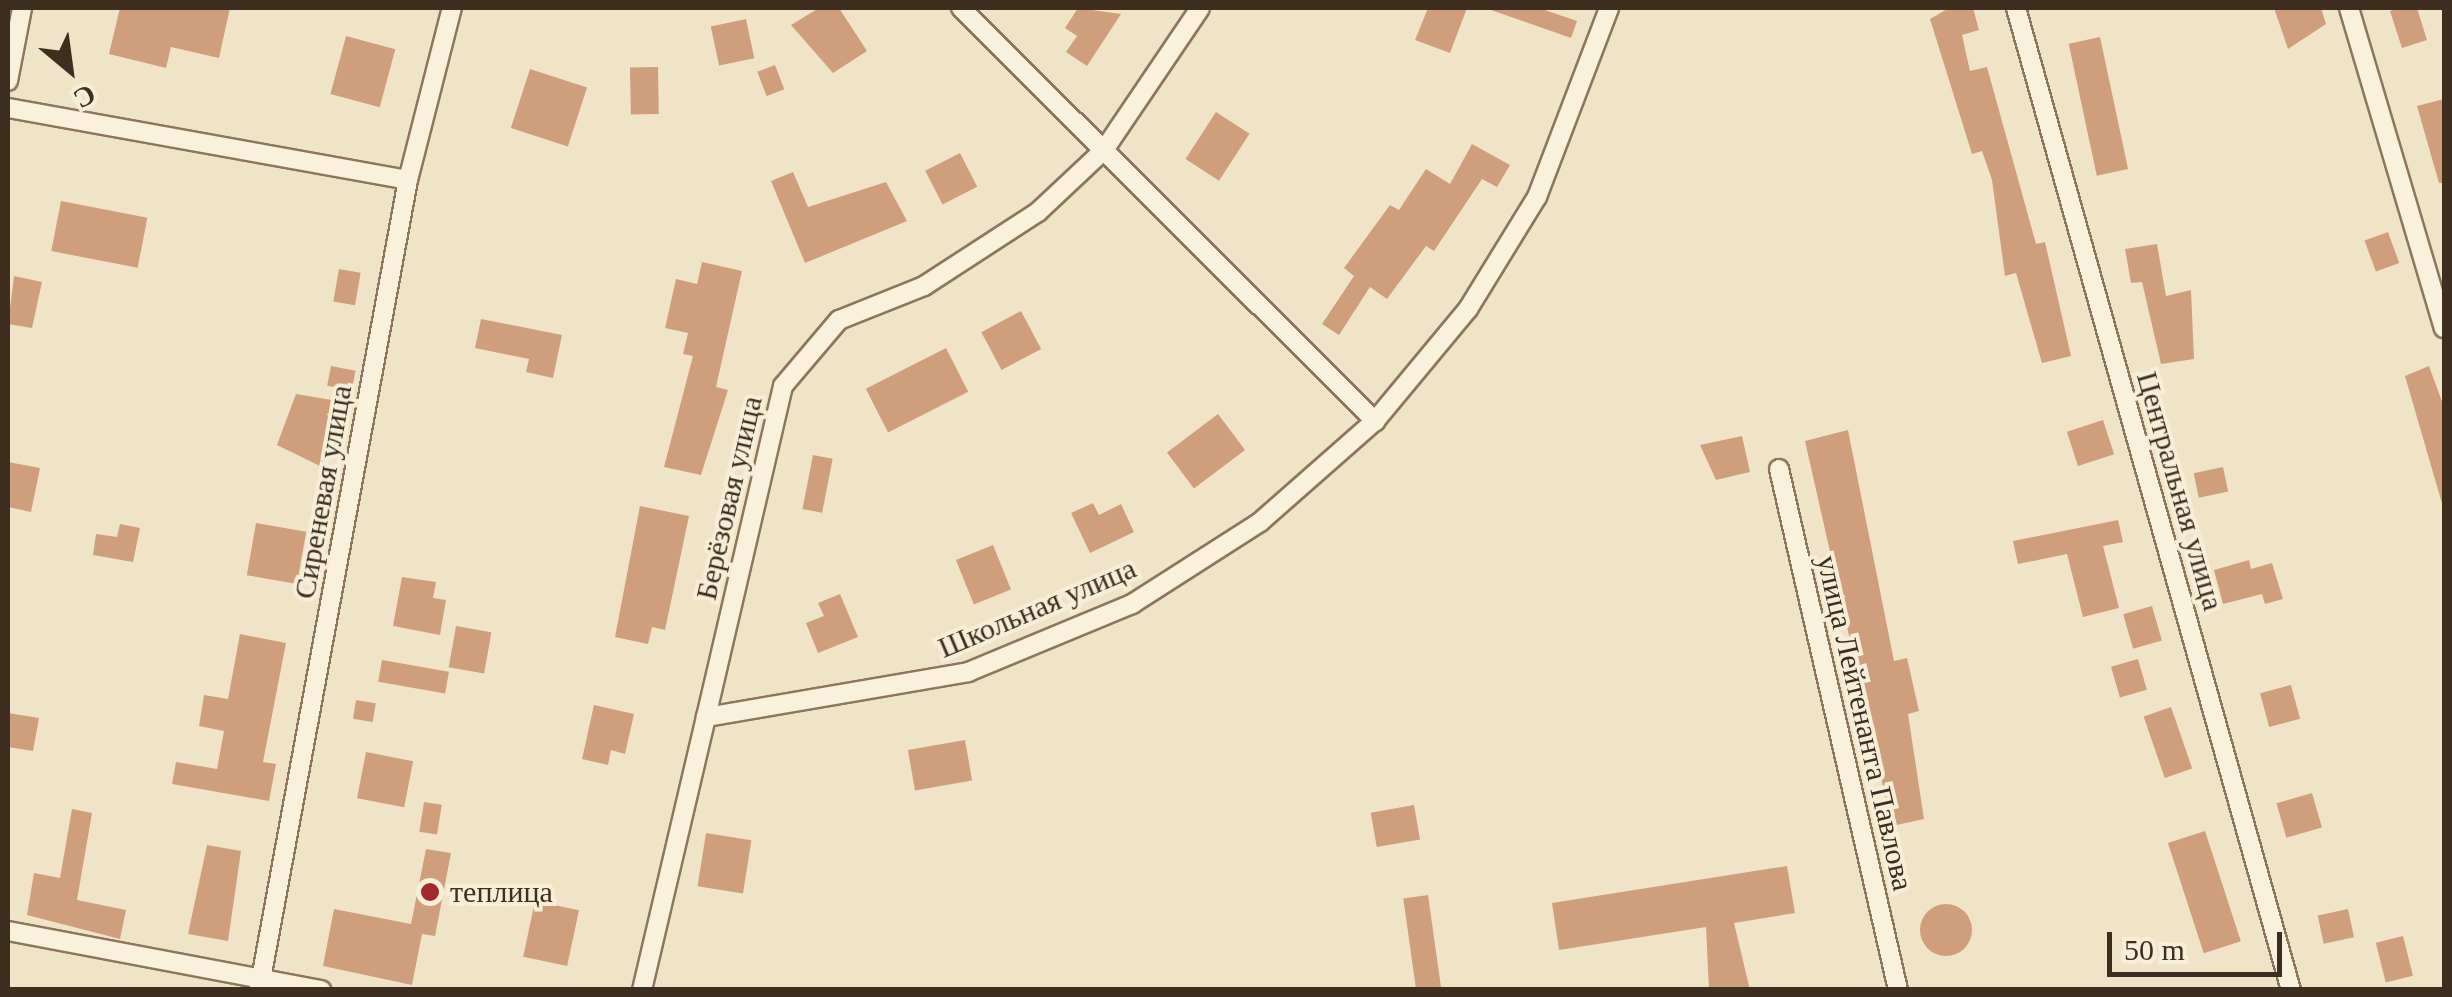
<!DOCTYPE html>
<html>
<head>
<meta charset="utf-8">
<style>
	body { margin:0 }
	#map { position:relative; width:2452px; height:997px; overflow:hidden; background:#f0e4c8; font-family:"Times New Roman",serif }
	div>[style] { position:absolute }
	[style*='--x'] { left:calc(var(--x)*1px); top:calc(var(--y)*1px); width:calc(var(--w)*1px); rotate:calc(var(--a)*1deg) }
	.building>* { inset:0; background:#cf9f7d; transform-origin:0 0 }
	.round { border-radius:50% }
	.roads { filter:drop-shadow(2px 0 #8d765c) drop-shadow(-2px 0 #8d765c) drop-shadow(0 2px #8d765c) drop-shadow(0 -2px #8d765c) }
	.street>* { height:18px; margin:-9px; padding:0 9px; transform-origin:9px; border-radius:9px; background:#faf1dc }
	.dots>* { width:28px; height:28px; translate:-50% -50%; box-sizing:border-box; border:5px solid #f7eed8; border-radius:50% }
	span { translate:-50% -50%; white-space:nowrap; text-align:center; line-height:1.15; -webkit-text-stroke:8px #f7eed8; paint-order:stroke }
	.street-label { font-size:30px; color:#3d2e20 }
	.poi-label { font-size:30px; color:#3d2e20 }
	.left { translate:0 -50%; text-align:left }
	.frame { position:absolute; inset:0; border:10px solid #3d2e20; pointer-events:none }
	.north { position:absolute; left:20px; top:20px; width:100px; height:100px; -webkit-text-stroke:8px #f7eed8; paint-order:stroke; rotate:151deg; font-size:28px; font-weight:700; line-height:40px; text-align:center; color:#3d2e20 }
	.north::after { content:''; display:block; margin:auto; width:35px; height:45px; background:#3d2e20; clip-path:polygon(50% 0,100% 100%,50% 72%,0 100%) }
	.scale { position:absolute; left:2107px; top:932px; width:175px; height:45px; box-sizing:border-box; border:5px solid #3d2e20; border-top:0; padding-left:12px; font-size:30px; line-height:35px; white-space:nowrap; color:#3d2e20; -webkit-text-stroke:8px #f7eed8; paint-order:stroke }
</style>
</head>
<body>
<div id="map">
	<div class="building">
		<i style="clip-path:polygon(120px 8px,230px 8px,219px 58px,171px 47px,166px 68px,109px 54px)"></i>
		<i style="clip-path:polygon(819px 8px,839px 8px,867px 51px,833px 73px,791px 25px)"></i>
		<i style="clip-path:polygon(1078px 8px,1121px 14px,1087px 66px,1066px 52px,1077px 36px,1065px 28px)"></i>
		<i style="clip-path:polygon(1428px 8px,1467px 8px,1450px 53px,1415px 40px)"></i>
		<i style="clip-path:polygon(1539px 8px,1577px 21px,1571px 38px,1491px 10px)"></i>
		<i style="clip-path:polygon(1949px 8px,1973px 8px,1979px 30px,1962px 35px,1970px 71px,1987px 67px,2036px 244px,2045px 242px,2071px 356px,2042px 363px,2016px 273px,2005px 276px,1992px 180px,1982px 151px,1972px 154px,1930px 19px)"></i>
		<i style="clip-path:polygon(2274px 8px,2321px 8px,2326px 24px,2288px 49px)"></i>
		<i style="clip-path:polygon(2401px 8px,2417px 8px,2427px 40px,2402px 48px,2390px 11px)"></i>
		<i style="left:746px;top:19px;width:40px;height:36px;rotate:78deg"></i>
		<i style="left:346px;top:36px;width:51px;height:60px;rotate:15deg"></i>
		<i style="left:2100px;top:37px;width:135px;height:32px;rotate:78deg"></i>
		<i style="left:775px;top:65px;width:26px;height:19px;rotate:69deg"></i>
		<i style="left:658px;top:67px;width:47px;height:28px;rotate:89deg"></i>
		<i style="left:530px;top:69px;width:60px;height:62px;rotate:18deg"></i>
		<i style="clip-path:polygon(2444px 99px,2444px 183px,2439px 183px,2417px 106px)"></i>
		<i style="left:1216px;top:112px;width:40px;height:56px;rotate:33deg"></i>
		<i style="clip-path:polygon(1472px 144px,1510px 165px,1497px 187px,1482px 179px,1434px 251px,1426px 246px,1387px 299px,1370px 287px,1339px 335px,1322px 324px,1354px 276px,1344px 268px,1390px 205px,1399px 210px,1426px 169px,1450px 184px)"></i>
		<i style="left:960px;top:153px;width:38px;height:39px;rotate:63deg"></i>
		<i style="clip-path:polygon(793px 172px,808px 207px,886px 182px,907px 221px,805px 263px,771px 181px)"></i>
		<i style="left:61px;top:201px;width:88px;height:51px;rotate:11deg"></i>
		<i style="left:2388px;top:232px;width:33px;height:25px;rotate:70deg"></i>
		<i style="clip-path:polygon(2157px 244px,2166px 296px,2191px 290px,2194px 359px,2161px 364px,2142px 282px,2131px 283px,2125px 249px)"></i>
		<i style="clip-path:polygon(702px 262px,742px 271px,716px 387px,728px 390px,701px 475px,664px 467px,693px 356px,683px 354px,688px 333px,665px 328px,676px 279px,697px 284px)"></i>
		<i style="left:339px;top:269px;width:22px;height:33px;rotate:10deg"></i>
		<i style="clip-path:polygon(14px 276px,42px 282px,32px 328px,8px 324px)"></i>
		<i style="left:1021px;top:311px;width:43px;height:45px;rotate:62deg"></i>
		<i style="clip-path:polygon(481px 319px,562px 335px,553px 378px,526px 372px,529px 359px,475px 348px)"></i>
		<i style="left:946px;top:348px;width:49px;height:90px;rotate:63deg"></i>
		<i style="left:331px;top:366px;width:25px;height:20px;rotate:11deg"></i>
		<i style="clip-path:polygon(2429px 366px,2444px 407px,2443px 507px,2405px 376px)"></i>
		<i style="clip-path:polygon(296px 394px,338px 401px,322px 467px,277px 445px)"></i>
		<i style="left:1218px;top:414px;width:45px;height:64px;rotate:53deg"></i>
		<i style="left:2103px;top:420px;width:36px;height:38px;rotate:72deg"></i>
		<i style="clip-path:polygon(1848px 430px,1894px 661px,1907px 658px,1919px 711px,1908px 714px,1924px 819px,1892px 826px,1805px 441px)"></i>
		<i style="clip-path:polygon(1742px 436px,1750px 472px,1716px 480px,1700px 445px)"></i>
		<i style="left:813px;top:455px;width:20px;height:55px;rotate:11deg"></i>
		<i style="clip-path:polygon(8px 462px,40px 468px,31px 512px,8px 507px)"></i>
		<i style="left:2223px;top:467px;width:25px;height:30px;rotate:78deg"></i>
		<i style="clip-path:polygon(1093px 503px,1099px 515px,1121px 504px,1134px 532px,1090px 553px,1071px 513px)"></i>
		<i style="clip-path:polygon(640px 506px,689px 516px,665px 630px,652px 627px,648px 644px,615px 637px)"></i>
		<i style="clip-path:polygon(2118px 520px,2123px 542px,2103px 546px,2119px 608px,2083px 617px,2067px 554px,2018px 564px,2013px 541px)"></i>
		<i style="left:256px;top:523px;width:51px;height:53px;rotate:10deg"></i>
		<i style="clip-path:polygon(120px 524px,140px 528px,133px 562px,93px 555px,96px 534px,117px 537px)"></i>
		<i style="left:993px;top:545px;width:48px;height:40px;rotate:68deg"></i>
		<i style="clip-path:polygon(2249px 560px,2251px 569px,2272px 563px,2283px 599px,2265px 604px,2262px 594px,2223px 604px,2214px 570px)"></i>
		<i style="clip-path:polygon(402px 577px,436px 582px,433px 598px,446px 600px,440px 635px,393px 626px)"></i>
		<i style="clip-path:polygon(840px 594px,858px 637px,818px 653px,806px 623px,824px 616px,818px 603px)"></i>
		<i style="left:2152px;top:606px;width:36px;height:30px;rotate:74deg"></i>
		<i style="left:456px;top:626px;width:36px;height:42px;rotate:10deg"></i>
		<i style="clip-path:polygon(240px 634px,286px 643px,263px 762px,276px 764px,269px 801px,172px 784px,176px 762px,217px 769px,224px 731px,199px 726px,204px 695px,228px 699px)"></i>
		<i style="left:2138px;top:659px;width:32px;height:28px;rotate:74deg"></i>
		<i style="left:382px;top:660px;width:68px;height:22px;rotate:10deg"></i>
		<i style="left:2291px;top:685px;width:35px;height:32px;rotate:75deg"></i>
		<i style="left:356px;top:700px;width:20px;height:19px;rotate:9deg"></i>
		<i style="clip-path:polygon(594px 705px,634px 714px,625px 754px,611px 750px,608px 765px,582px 759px)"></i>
		<i style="left:2171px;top:707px;width:65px;height:29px;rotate:71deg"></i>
		<i style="clip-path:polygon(8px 713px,39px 718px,33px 751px,8px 747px)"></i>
		<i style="left:965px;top:740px;width:41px;height:58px;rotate:80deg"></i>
		<i style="left:366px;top:752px;width:48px;height:47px;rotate:11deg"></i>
		<i style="left:2312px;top:793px;width:36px;height:37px;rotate:74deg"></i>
		<i style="left:424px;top:802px;width:18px;height:30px;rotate:9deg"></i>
		<i style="left:1414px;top:805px;width:35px;height:44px;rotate:80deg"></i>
		<i style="clip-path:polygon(72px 809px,92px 813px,77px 900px,126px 910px,120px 939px,27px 915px,34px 873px,60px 878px)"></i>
		<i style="left:2205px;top:831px;width:116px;height:39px;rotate:72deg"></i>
		<i style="left:706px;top:833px;width:46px;height:54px;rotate:9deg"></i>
		<i style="clip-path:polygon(207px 845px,241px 851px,228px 941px,188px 934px)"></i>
		<i style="clip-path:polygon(426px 849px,451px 853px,435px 936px,422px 934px,412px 985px,323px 966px,334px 909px,411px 924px)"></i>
		<i style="clip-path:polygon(1787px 866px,1795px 913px,1734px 923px,1750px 990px,1709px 990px,1706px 927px,1559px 950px,1552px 903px)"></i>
		<i style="left:1428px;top:895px;width:96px;height:25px;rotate:82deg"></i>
		<i style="left:535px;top:901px;width:45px;height:57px;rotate:12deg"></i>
		<i class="round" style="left:1920px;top:904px;width:52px;height:52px"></i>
		<i style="left:2348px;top:909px;width:29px;height:31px;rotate:78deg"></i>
		<i style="left:2403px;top:936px;width:41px;height:28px;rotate:76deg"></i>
	</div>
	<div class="roads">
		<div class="street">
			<i style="--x:961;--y:8;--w:585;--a:44.93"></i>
			<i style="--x:2016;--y:8;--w:1020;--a:74.36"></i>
			<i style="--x:2349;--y:8;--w:334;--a:73.5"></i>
			<i style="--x:8;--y:81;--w:74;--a:-79.1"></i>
			<i style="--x:8;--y:108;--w:406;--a:10.2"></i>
			<i style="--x:1779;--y:469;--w:534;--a:77.13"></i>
			<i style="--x:706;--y:717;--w:340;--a:-76.9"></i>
			<i style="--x:783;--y:386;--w:87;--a:-49.7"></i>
			<i style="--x:839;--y:320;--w:92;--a:-21.8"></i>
			<i style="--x:924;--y:286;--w:136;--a:-33"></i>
			<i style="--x:1038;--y:212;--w:91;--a:-43.2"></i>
			<i style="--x:1104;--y:150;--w:171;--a:-55.9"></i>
			<i style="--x:8;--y:931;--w:319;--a:10.7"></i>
			<i style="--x:259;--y:990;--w:824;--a:-79.58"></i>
			<i style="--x:408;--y:180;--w:178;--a:-75.7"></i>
			<i style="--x:642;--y:990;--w:280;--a:-76.8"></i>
			<i style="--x:706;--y:717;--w:266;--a:-9.7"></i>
			<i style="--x:968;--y:672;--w:178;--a:-22.5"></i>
			<i style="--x:1132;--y:604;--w:152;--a:-32.6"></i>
			<i style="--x:1260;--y:522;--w:153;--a:-41.3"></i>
			<i style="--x:1375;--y:421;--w:146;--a:-50.3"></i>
			<i style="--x:1468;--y:309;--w:132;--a:-58.4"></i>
			<i style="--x:1537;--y:197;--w:202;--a:-69.1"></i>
		</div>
	</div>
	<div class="dots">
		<i style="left:430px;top:892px;background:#9e2a2b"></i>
	</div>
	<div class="street-label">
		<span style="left:2180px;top:491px;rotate:74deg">Центральная улица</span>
		<span style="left:323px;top:492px;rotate:-80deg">Сиреневая улица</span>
		<span style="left:729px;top:498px;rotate:-77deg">Берёзовая улица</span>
		<span style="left:1037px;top:608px;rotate:-23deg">Школьная улица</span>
		<span style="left:1865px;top:723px;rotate:77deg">улица Лейтенанта Павлова</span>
	</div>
	<div class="poi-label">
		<span class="left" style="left:450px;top:892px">теплица</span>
	</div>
	<div class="frame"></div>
	<div class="north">С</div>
	<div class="scale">50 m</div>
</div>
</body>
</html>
